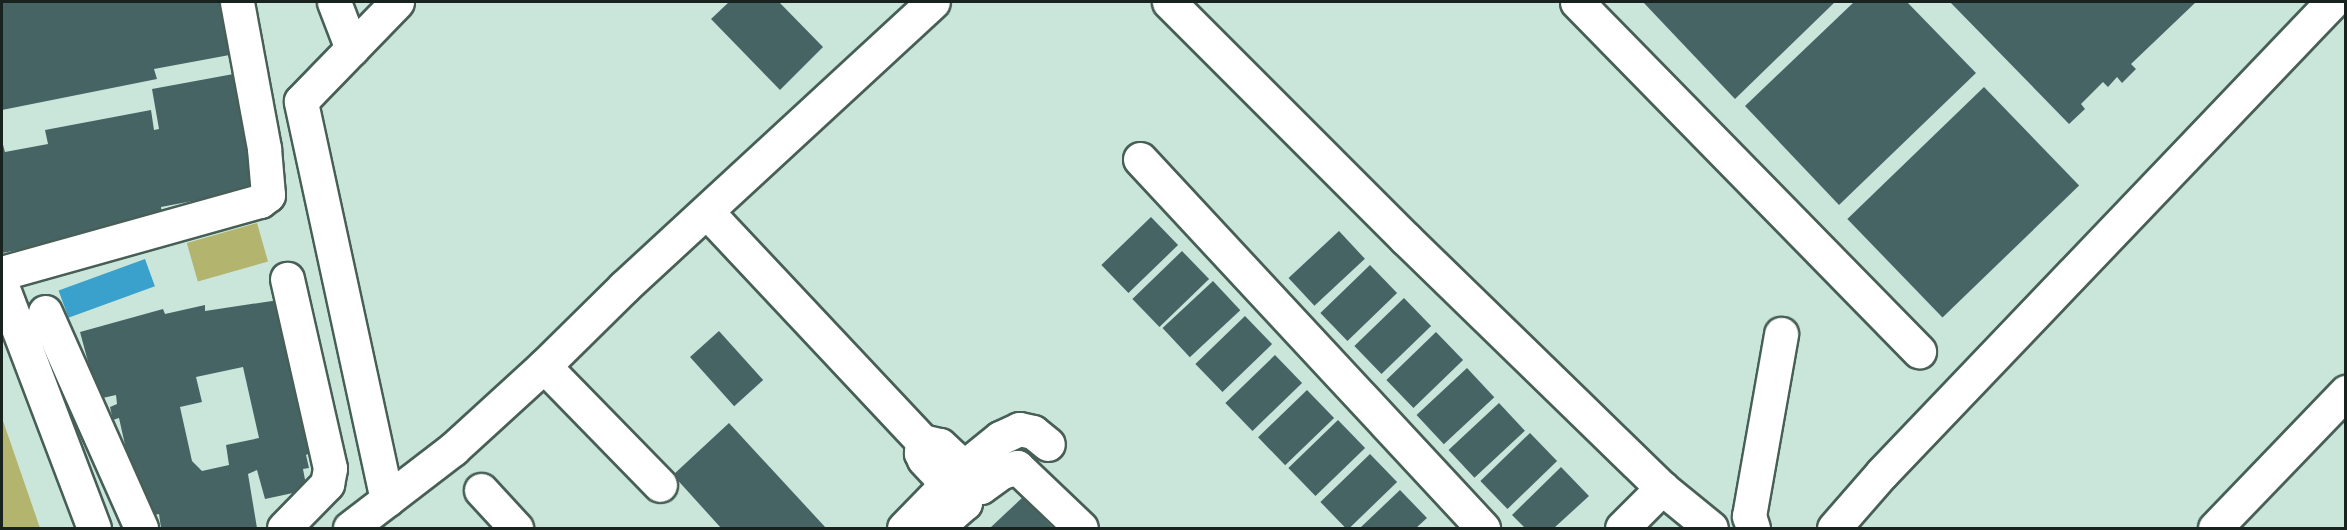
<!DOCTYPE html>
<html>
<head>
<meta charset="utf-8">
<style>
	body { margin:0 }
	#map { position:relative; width:2347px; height:530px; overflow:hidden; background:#cae6db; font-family:Poppins,sans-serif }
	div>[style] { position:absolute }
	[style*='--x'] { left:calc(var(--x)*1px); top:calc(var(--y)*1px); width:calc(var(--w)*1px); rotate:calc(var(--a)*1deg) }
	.green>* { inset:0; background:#b3b46e; transform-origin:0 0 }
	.water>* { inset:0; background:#3aa1cc; transform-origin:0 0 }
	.building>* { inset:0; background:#476465; transform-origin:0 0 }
	.roads { filter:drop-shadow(2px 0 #475f56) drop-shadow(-2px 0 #475f56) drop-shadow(0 2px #475f56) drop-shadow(0 -2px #475f56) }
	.minor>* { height:33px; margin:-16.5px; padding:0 16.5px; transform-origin:16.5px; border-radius:16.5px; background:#fff }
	span { translate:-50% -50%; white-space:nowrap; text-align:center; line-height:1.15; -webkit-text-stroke:6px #cae6db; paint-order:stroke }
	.frame { position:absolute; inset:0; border:3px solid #18231f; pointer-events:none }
</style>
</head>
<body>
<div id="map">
	<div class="green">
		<i style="left:257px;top:223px;width:40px;height:73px;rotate:74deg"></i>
		<i style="clip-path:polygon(2px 418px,40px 528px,2px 528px)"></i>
	</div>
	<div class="water">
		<i style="left:145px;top:259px;width:29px;height:92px;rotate:70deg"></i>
	</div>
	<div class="building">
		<i style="clip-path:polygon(2px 2px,225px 2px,235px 54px,154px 69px,157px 79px,2px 110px)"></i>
		<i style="clip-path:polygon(729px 2px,779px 2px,823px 47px,780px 90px,711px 19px)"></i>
		<i style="clip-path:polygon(1643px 2px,1835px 2px,1735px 99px)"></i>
		<i style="clip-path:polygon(1854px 2px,1907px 2px,1976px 73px,1839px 205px,1745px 106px)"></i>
		<i style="clip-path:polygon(1950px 2px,2196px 2px,2131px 64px,2136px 69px,2122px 83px,2117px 77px,2108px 87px,2103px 82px,2081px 104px,2085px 109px,2069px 124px)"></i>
		<i style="clip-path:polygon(239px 73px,261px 188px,161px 207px,163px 222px,2px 253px,2px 141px,5px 152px,48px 144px,45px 130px,151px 110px,154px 130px,159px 129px,152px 89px)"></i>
		<i style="left:1984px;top:87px;width:137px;height:190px;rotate:46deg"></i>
		<i style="left:1151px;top:217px;width:39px;height:69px;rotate:46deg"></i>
		<i style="left:1339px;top:231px;width:38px;height:69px;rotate:47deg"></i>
		<i style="left:1182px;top:251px;width:39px;height:69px;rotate:46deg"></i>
		<i style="left:1370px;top:265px;width:39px;height:69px;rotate:46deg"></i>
		<i style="left:1213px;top:281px;width:40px;height:69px;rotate:47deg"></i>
		<i style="left:1404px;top:298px;width:39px;height:69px;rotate:46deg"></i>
		<i style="clip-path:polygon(evenodd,285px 299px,312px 452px,306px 455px,309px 468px,303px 469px,307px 490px,265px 499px,257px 470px,248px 474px,257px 528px,161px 528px,159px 514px,146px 517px,137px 499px,119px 418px,113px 420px,110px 407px,117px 404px,116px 395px,98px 399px,80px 332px,163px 309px,165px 314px,205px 305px,205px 311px,285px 299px,243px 367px,259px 438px,226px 445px,229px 465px,202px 471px,192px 461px,180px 407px,202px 402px,196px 377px,243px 367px)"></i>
		<i style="left:1245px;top:316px;width:39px;height:69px;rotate:46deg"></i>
		<i style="left:719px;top:331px;width:66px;height:39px;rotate:48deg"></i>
		<i style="left:1436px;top:332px;width:39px;height:69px;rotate:46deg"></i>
		<i style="left:1275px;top:355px;width:39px;height:69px;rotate:46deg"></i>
		<i style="left:1467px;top:368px;width:40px;height:69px;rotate:47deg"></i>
		<i style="left:1307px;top:390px;width:39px;height:68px;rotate:46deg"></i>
		<i style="left:1499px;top:403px;width:38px;height:69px;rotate:47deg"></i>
		<i style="left:1338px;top:420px;width:39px;height:69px;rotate:46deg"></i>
		<i style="clip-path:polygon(729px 423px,826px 528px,721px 528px,673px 475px)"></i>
		<i style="left:1530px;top:433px;width:39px;height:69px;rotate:46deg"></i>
		<i style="left:1370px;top:454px;width:39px;height:69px;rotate:46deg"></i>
		<i style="clip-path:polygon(1561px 467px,1589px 496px,1554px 528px,1525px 528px,1512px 515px)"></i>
		<i style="clip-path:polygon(1400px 490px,1427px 518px,1416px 528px,1360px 528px)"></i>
		<i style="clip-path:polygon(1023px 497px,1053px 528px,990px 528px)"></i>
	</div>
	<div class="roads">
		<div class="minor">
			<i style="--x:334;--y:2;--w:50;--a:69"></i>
			<i style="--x:1169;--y:2;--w:334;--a:45"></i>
			<i style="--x:1405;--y:238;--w:359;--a:44.2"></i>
			<i style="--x:1662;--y:488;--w:63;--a:39.2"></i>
			<i style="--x:1577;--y:2;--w:489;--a:45.6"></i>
			<i style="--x:1140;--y:159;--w:504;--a:47.09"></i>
			<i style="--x:707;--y:212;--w:314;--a:46.8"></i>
			<i style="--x:922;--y:441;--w:18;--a:13"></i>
			<i style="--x:940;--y:445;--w:33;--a:43"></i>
			<i style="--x:964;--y:467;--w:46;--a:-38.9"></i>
			<i style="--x:1000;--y:438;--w:21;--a:-25"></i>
			<i style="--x:1019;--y:429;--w:14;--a:12"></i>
			<i style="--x:1033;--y:432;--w:19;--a:39"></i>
			<i style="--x:2;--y:273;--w:268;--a:-15.6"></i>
			<i style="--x:260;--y:201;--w:10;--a:-37"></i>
			<i style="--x:268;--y:195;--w:47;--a:-94.9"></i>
			<i style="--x:264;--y:148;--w:148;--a:-100.5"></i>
			<i style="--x:2;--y:286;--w:259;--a:69.2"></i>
			<i style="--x:45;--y:312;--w:236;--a:66"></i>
			<i style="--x:544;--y:366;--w:166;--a:45.7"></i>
			<i style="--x:964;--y:467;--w:26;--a:50"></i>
			<i style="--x:981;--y:487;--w:26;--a:-36"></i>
			<i style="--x:1002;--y:472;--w:16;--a:-18"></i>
			<i style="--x:1017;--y:467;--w:88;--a:43.6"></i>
			<i style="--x:481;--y:490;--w:52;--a:47.4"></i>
			<i style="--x:387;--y:500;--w:408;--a:-102.2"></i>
			<i style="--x:301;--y:101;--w:138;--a:-45.9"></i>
			<i style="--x:284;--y:528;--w:62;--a:-45.7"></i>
			<i style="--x:327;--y:484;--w:16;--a:-79"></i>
			<i style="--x:330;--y:468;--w:194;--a:-102.8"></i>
			<i style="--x:350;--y:528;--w:130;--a:-37.5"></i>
			<i style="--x:453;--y:449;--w:123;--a:-42.4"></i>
			<i style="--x:544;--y:366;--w:112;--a:-44.6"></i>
			<i style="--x:624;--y:287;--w:420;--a:-42.7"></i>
			<i style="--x:904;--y:528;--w:62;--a:-45.7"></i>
			<i style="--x:947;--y:484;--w:34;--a:-133"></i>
			<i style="--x:924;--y:459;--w:7;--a:-117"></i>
			<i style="--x:921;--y:453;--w:12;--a:-85"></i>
			<i style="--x:936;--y:528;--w:38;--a:-41"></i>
			<i style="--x:965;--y:503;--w:26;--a:-133"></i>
			<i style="--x:1622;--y:528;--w:57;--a:-45"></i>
			<i style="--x:1753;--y:528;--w:13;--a:-108"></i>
			<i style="--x:1749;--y:516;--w:185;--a:-80"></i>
			<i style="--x:1834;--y:528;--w:73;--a:-48.9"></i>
			<i style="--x:1882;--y:473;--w:651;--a:-46.31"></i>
			<i style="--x:2215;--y:528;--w:189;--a:-46.1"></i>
		</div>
	</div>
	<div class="frame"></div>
</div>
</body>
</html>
